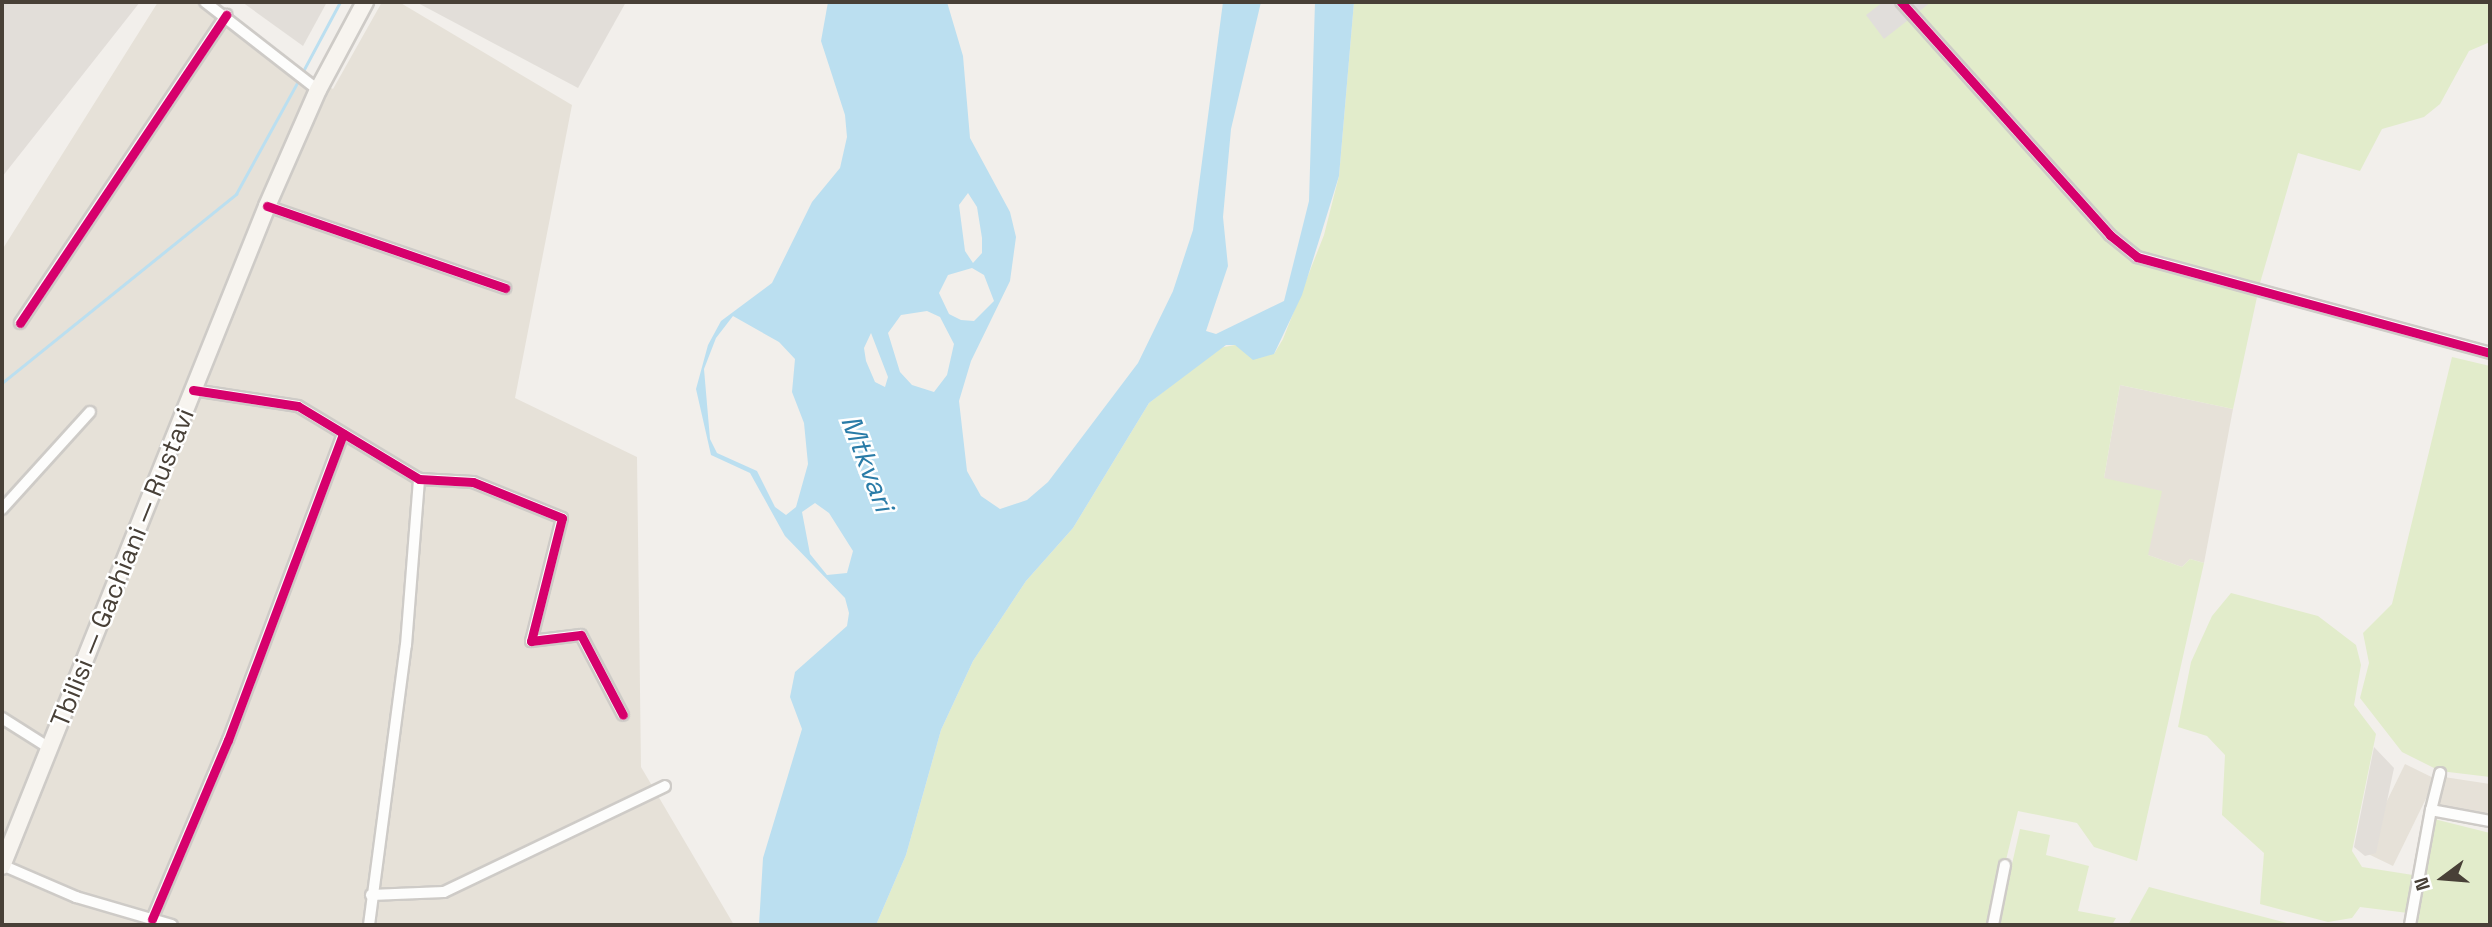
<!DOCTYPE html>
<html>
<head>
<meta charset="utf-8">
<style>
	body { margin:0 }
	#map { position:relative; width:2492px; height:927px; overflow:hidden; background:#f2efeb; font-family:"Space Grotesk",sans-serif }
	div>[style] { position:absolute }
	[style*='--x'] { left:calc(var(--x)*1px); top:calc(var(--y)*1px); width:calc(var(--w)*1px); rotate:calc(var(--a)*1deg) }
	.residential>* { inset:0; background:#e6e1d8; transform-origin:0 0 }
	.industrial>* { inset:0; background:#e2ded9 }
	.green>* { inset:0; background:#e2eccb }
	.parking>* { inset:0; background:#e1dedb }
	.water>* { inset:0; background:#bbdff0 }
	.stream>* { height:2.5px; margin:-1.25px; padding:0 1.25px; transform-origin:1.25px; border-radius:1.25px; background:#bbdff0 }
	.roads { filter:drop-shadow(2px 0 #cecbc7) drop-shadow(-2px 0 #cecbc7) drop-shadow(0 2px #cecbc7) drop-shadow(0 -2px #cecbc7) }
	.street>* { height:10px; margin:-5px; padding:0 5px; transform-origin:5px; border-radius:5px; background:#fdfdfc }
	.secondary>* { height:16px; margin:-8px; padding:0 8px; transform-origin:8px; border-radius:8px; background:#f7f4ef }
	.cycleway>* { height:9px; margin:-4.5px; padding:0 4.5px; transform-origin:4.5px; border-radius:4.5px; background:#d6006c }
	span { translate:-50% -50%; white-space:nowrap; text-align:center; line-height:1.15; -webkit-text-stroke:5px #fff; paint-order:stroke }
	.street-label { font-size:26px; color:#484037 }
	.water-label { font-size:28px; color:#297ba7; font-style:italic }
	.frame { position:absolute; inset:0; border:4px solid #484037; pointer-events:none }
	.north { position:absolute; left:2408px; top:843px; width:70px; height:70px; -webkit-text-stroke:5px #fff; paint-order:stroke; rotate:254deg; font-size:19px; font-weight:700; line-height:28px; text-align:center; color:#484037 }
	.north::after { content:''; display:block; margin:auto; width:24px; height:32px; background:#484037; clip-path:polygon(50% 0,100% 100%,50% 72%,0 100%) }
</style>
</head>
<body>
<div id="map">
	<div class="residential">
		<i style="clip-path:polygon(158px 2px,196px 2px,333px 89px,382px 2px,399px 2px,572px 105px,515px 398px,637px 457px,641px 767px,734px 925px,2px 925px,2px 250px)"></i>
		<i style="clip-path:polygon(2120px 385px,2233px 409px,2204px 563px,2190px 559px,2182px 567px,2148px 555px,2104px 478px)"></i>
		<i style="left:2405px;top:764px;width:34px;height:97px;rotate:26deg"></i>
		<i style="clip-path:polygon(2444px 777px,2490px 784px,2490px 818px,2437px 808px)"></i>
	</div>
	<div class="industrial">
		<i style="clip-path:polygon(2px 2px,140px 2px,2px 177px)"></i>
		<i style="clip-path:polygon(242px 2px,327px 2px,303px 46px)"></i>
		<i style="clip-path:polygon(416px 2px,626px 2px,578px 88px)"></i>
		<i style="clip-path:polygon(2374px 747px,2394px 768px,2376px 853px,2365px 856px,2354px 847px)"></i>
	</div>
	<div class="green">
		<i style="clip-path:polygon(1354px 2px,2490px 2px,2490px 42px,2469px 51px,2440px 104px,2424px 117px,2382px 129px,2360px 171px,2298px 153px,2260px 283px,2233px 409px,2120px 385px,2104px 478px,2162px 491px,2148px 555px,2182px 567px,2190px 559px,2204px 563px,2137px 861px,2094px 847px,2077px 823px,2018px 811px,1990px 925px,876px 925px,906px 855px,941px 730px,973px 661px,1026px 581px,1073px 528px,1149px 403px,1219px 348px,1235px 345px,1274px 354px,1283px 339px,1324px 235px,1339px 176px)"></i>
		<i style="clip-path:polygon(2452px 357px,2490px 366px,2490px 777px,2440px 771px,2402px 752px,2360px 698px,2369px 663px,2363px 633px,2392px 604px)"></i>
		<i style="clip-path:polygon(2231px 593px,2318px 616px,2356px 645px,2361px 665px,2354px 705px,2376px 734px,2352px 851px,2362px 867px,2413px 875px,2408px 913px,2360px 907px,2352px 918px,2328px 922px,2260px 904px,2264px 853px,2222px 815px,2225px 755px,2207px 736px,2178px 727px,2191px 662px,2212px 616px)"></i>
		<i style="clip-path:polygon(2434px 819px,2490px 833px,2490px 925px,2415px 925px)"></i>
		<i style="clip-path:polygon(2020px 829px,2050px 835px,2046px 855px,2089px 866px,2078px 911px,2116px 918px,2112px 925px,1998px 925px)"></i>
		<i style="clip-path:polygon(2149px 887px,2295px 925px,2128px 925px)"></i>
	</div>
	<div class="parking">
		<i style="clip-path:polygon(1883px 2px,1931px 2px,1884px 39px,1866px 15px)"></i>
	</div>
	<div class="water">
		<i style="clip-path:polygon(evenodd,828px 2px,947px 2px,963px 56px,970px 138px,1010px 212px,1016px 237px,1010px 281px,971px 361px,959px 401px,967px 471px,981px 496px,1000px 509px,1027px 500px,1048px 482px,1138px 363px,1173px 291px,1193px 230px,1223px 2px,1261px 2px,1231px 129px,1223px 217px,1228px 266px,1206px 331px,1216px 334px,1284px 301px,1309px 201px,1315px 2px,1354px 2px,1339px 176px,1302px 295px,1274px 354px,1253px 360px,1235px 345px,1226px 345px,1149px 403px,1073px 528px,1026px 581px,973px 661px,941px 730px,906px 855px,876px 925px,759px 925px,763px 858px,802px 729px,790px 697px,795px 672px,847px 626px,849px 613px,845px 598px,785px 536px,750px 473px,711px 455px,696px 389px,708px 345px,721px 321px,772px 283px,812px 202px,840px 168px,847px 137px,845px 115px,821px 41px,828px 2px,968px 193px,977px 207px,982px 238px,982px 253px,973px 263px,965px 251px,959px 205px,968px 193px,828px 2px,972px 268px,984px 275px,994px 301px,974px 321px,961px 320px,949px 314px,939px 293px,948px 275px,972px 268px,828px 2px,927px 311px,940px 317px,954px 344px,947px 375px,934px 392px,912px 385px,900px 372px,888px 333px,901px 315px,927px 311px,828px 2px,733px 316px,779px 342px,795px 359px,792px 392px,804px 423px,808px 464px,796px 507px,786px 515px,775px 507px,757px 471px,717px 453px,710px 439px,704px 369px,716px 338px,733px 316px,828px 2px,871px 333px,888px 377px,885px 387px,875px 382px,866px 361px,864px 348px,871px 333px,828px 2px,815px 503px,829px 513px,853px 551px,847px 573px,827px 575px,810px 554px,802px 512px,815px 503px)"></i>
	</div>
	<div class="stream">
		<i style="--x:301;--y:75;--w:83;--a:-61.9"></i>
		<i style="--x:2;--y:383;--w:301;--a:-38.9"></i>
		<i style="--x:236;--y:194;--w:129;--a:-61.2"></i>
	</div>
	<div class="roads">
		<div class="street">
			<i style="--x:205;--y:2;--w:143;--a:37.9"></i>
			<i style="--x:1901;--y:2;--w:313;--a:48.1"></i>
			<i style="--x:2110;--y:235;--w:35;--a:39"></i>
			<i style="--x:2137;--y:257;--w:366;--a:15.2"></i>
			<i style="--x:267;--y:206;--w:252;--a:19"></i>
			<i style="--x:20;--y:323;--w:371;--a:-56.2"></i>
			<i style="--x:193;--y:390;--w:106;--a:8.7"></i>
			<i style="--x:298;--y:406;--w:141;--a:31.1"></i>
			<i style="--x:419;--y:479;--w:54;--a:3.2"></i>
			<i style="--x:473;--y:482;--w:96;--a:22"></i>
			<i style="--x:562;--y:518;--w:127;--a:104.1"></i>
			<i style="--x:531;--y:641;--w:50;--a:-6.8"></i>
			<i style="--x:581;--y:635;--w:90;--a:62.3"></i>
			<i style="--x:2;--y:509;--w:131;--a:-47.8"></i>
			<i style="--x:2;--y:718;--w:58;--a:32.3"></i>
			<i style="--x:2431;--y:810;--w:38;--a:-76"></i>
			<i style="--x:2;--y:865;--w:81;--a:23.4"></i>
			<i style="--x:76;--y:897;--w:100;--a:16.3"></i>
			<i style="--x:371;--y:895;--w:73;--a:-2.4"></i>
			<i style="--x:444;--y:892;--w:245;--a:-25.6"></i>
			<i style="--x:152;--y:919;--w:194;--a:-67"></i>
			<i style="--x:228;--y:740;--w:327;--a:-69.4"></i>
			<i style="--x:369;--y:925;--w:282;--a:-82.5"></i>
			<i style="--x:406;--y:645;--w:167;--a:-85.5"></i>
			<i style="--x:1993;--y:925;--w:61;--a:-78.7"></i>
			<i style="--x:2410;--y:925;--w:117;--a:-79.7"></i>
			<i style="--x:2431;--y:810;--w:60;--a:10.6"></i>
		</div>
		<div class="secondary">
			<i style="--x:2;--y:866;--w:711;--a:-68.12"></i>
			<i style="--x:267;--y:206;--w:127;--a:-66.3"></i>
			<i style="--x:318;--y:90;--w:100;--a:-61.9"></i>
		</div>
	</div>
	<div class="cycleway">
		<i style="--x:1901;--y:2;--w:313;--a:48.1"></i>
		<i style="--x:2110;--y:235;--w:35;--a:39"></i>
		<i style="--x:2137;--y:257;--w:366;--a:15.2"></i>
		<i style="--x:267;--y:206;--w:252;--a:19"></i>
		<i style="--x:20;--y:323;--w:371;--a:-56.2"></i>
		<i style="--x:193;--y:390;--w:106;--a:8.7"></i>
		<i style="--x:298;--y:406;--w:141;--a:31.1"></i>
		<i style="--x:419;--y:479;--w:54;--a:3.2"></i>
		<i style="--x:473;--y:482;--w:96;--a:22"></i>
		<i style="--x:562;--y:518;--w:127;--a:104.1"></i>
		<i style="--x:531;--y:641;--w:50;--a:-6.8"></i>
		<i style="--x:581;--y:635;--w:90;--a:62.3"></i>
		<i style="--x:152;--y:919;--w:194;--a:-67"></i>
		<i style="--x:228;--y:740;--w:327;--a:-69.4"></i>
	</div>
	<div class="street-label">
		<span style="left:123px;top:568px;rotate:-68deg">Tbilisi — Gachiani — Rustavi</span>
	</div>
	<div class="water-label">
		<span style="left:868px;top:463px;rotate:69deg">Mtkvari</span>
	</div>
	<div class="frame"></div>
	<div class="north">N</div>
</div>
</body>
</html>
